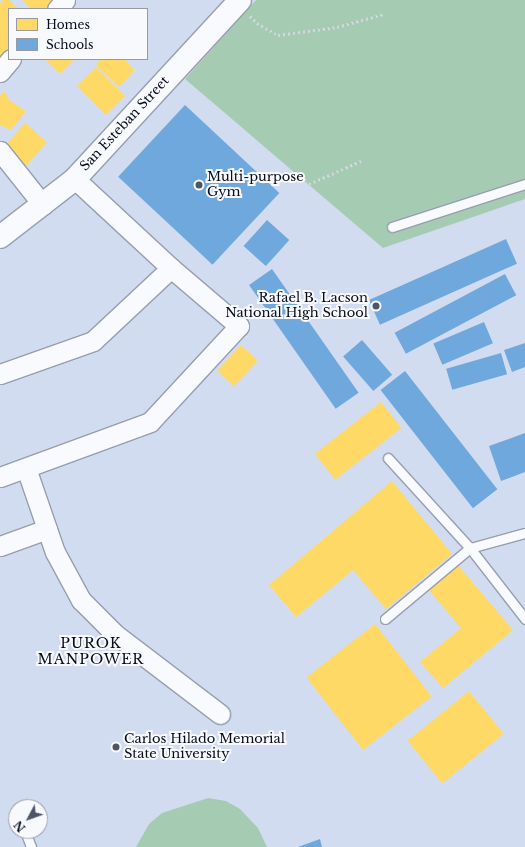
<!DOCTYPE html>
<html>
<head>
<meta charset="utf-8">
<style>
	body { margin:0 }
	#map { position:relative; width:525px; height:847px; overflow:hidden; background:#d2dcf1; font-family:"Libre Baskerville",serif }
	div>[style] { position:absolute }
	[style*='--x'] { left:calc(var(--x)*1px); top:calc(var(--y)*1px); width:calc(var(--w)*1px); rotate:calc(var(--a)*1deg) }
	.green>* { inset:0; background:#a5ccb3 }
	.homes>* { inset:0; background:#ffd966; transform-origin:0 0 }
	.schools>* { inset:0; background:#6fa8dc; transform-origin:0 0 }
	.path>* { height:2.5px; margin-top:-1.25px; transform-origin:0; background:repeating-linear-gradient(90deg,#d4d7dd 0 2px,transparent 0 5px) }
	.roads { filter:drop-shadow(1px 0 #979eae) drop-shadow(-1px 0 #979eae) drop-shadow(0 1px #979eae) drop-shadow(0 -1px #979eae) }
	.lane>* { height:9px; margin:-4.5px; padding:0 4.5px; transform-origin:4.5px; border-radius:4.5px; background:#f8fafd }
	.street>* { height:19px; margin:-9.5px; padding:0 9.5px; transform-origin:9.5px; border-radius:9.5px; background:#f8fafd }
	.secondary>* { height:22px; margin:-11px; padding:0 11px; transform-origin:11px; border-radius:11px; background:#f8fafd }
	.dots>* { width:11px; height:11px; translate:-50% -50%; box-sizing:border-box; border:2px solid #f7f9fd; border-radius:50% }
	span { translate:-50% -50%; white-space:nowrap; text-align:center; line-height:1.15; -webkit-text-stroke:4px #f7f9fd; paint-order:stroke }
	.street-label { font-size:13px; color:#070c19 }
	.poi-label { font-size:13px; color:#070c19 }
	.left { translate:0 -50%; text-align:left }
	.right { translate:-100% -50%; text-align:right }
	.neighbourhood-label { font-size:14px; color:#070c19; letter-spacing:1px }
	.legend { position:absolute; left:8px; top:8px; width:140px; height:52px; box-sizing:border-box; background:#f7f9fd; border:1px solid #979aa2; margin:0; padding:5px 7px; list-style:none; font-size:12px; color:#070c19 }
	.legend li { display:flex; align-items:center; gap:8px; height:20px }
	.legend b { width:20px; border:1px solid #979aa2 }
	.north { position:absolute; left:8px; top:799px; width:40px; height:40px; box-sizing:border-box; background:#f7f9fd; border:1px solid #979aa2; border-radius:50%; rotate:229deg; font-size:11px; font-weight:700; line-height:16px; text-align:center; color:#070c19 }
	.north::after { content:''; display:block; margin:auto; width:14px; height:18px; background:#4e5565; clip-path:polygon(50% 0,100% 100%,50% 72%,0 100%) }
</style>
</head>
<body>
<div id="map">
	<div class="green">
		<i style="clip-path:polygon(256px 0,525px 0,525px 199px,383px 248px,185px 79px)"></i>
		<i style="clip-path:polygon(208px 798px,226px 801px,240px 809px,258px 828px,267px 847px,136px 847px,149px 824px,162px 813px)"></i>
	</div>
	<div class="homes">
		<i style="clip-path:polygon(3px 0,9px 0,19px 9px,9px 9px,9px 49px,0 58px,0 3px)"></i>
		<i style="clip-path:polygon(22px 0,54px 0,46px 9px,31px 9px)"></i>
		<i style="clip-path:polygon(45px 59px,75px 59px,60px 74px)"></i>
		<i style="clip-path:polygon(101px 59px,124px 59px,135px 70px,119px 87px,96px 65px)"></i>
		<i style="left:96px;top:67px;width:41px;height:27px;rotate:45deg"></i>
		<i style="clip-path:polygon(5px 91px,9px 100px,26px 111px,11px 130px,0 125px,0 95px)"></i>
		<i style="left:25px;top:123px;width:29px;height:33px;rotate:41deg"></i>
		<i style="left:241px;top:345px;width:23px;height:35px;rotate:43deg"></i>
		<i style="left:381px;top:402px;width:33px;height:84px;rotate:52deg"></i>
		<i style="clip-path:polygon(392px 481px,452px 554px,386px 609px,353px 570px,296px 617px,269px 585px)"></i>
		<i style="clip-path:polygon(457px 564px,513px 630px,443px 688px,420px 662px,461px 628px,428px 589px)"></i>
		<i style="left:375px;top:624px;width:92px;height:87px;rotate:52deg"></i>
		<i style="left:469px;top:691px;width:55px;height:79px;rotate:51deg"></i>
	</div>
	<div class="schools">
		<i style="left:185px;top:105px;width:129px;height:98px;rotate:43deg"></i>
		<i style="left:267px;top:220px;width:30px;height:35px;rotate:42deg"></i>
		<i style="left:506px;top:239px;width:27px;height:150px;rotate:66deg"></i>
		<i style="left:272px;top:269px;width:151px;height:28px;rotate:55deg"></i>
		<i style="left:505px;top:274px;width:24px;height:125px;rotate:62deg"></i>
		<i style="left:484px;top:322px;width:23px;height:55px;rotate:67deg"></i>
		<i style="left:362px;top:340px;width:46px;height:25px;rotate:49deg"></i>
		<i style="clip-path:polygon(525px 343px,525px 367px,512px 372px,504px 350px)"></i>
		<i style="left:501px;top:353px;width:22px;height:57px;rotate:74deg"></i>
		<i style="left:405px;top:371px;width:150px;height:31px;rotate:52deg"></i>
		<i style="clip-path:polygon(525px 433px,525px 472px,501px 481px,489px 446px)"></i>
		<i style="clip-path:polygon(320px 839px,322px 847px,298px 847px)"></i>
	</div>
	<div class="path">
		<i style="--x:250;--y:16;--w:10;--a:45"></i>
		<i style="--x:257;--y:23;--w:24;--a:30"></i>
		<i style="--x:278;--y:35;--w:60;--a:-7.7"></i>
		<i style="--x:337;--y:27;--w:49;--a:-15.5"></i>
		<i style="--x:309;--y:184;--w:57;--a:-23.9"></i>
	</div>
	<div class="roads">
		<div class="lane">
			<i style="--x:392;--y:227;--w:140;--a:-17.9"></i>
			<i style="--x:388;--y:458;--w:122;--a:47.7"></i>
			<i style="--x:470;--y:548;--w:90;--a:52.2"></i>
			<i style="--x:385;--y:619;--w:111;--a:-39.9"></i>
			<i style="--x:470;--y:548;--w:57;--a:-15.3"></i>
			<i style="--x:25;--y:831;--w:17;--a:69"></i>
		</div>
		<div class="street">
			<i style="--x:57;--y:9;--w:12;--a:-48"></i>
			<i style="--x:0;--y:72;--w:17;--a:-50"></i>
			<i style="--x:0;--y:151;--w:69;--a:51.5"></i>
			<i style="--x:0;--y:374;--w:99;--a:-19.5"></i>
			<i style="--x:93;--y:341;--w:107;--a:-43.1"></i>
			<i style="--x:26;--y:468;--w:89;--a:71"></i>
			<i style="--x:55;--y:552;--w:55;--a:61.6"></i>
			<i style="--x:81;--y:600;--w:48;--a:45"></i>
			<i style="--x:115;--y:634;--w:132;--a:37.3"></i>
			<i style="--x:0;--y:477;--w:160;--a:-20.1"></i>
			<i style="--x:150;--y:422;--w:131;--a:-47.2"></i>
			<i style="--x:239;--y:326;--w:89;--a:-139.5"></i>
			<i style="--x:171;--y:268;--w:131;--a:-137.2"></i>
			<i style="--x:0;--y:546;--w:50;--a:-19.9"></i>
		</div>
		<div class="secondary">
			<i style="--x:0;--y:237;--w:95;--a:-37.7"></i>
			<i style="--x:75;--y:179;--w:243;--a:-47.3"></i>
		</div>
	</div>
	<div class="dots">
		<i style="left:199px;top:185px;background:#4e5565"></i>
		<i style="left:376px;top:306px;background:#4e5565"></i>
		<i style="left:116px;top:747px;background:#4e5565"></i>
	</div>
	<div class="street-label">
		<span style="left:125px;top:124px;rotate:-47deg">San Esteban Street</span>
	</div>
	<div class="poi-label">
		<span class="left" style="left:207px;top:185px">Multi-purpose<br>Gym</span>
		<span class="right" style="left:368px;top:306px">Rafael B. Lacson<br>National High School</span>
		<span class="left" style="left:124px;top:747px">Carlos Hilado Memorial<br>State University</span>
	</div>
	<div class="neighbourhood-label">
		<span style="left:91px;top:651px">PUROK<br>MANPOWER</span>
	</div>
	<ul class="legend">
	<li><b style="height:11px;background:#ffd966"></b>Homes</li>
	<li><b style="height:11px;background:#6fa8dc"></b>Schools</li>
	</ul>
	<div class="north">N</div>
</div>
</body>
</html>
